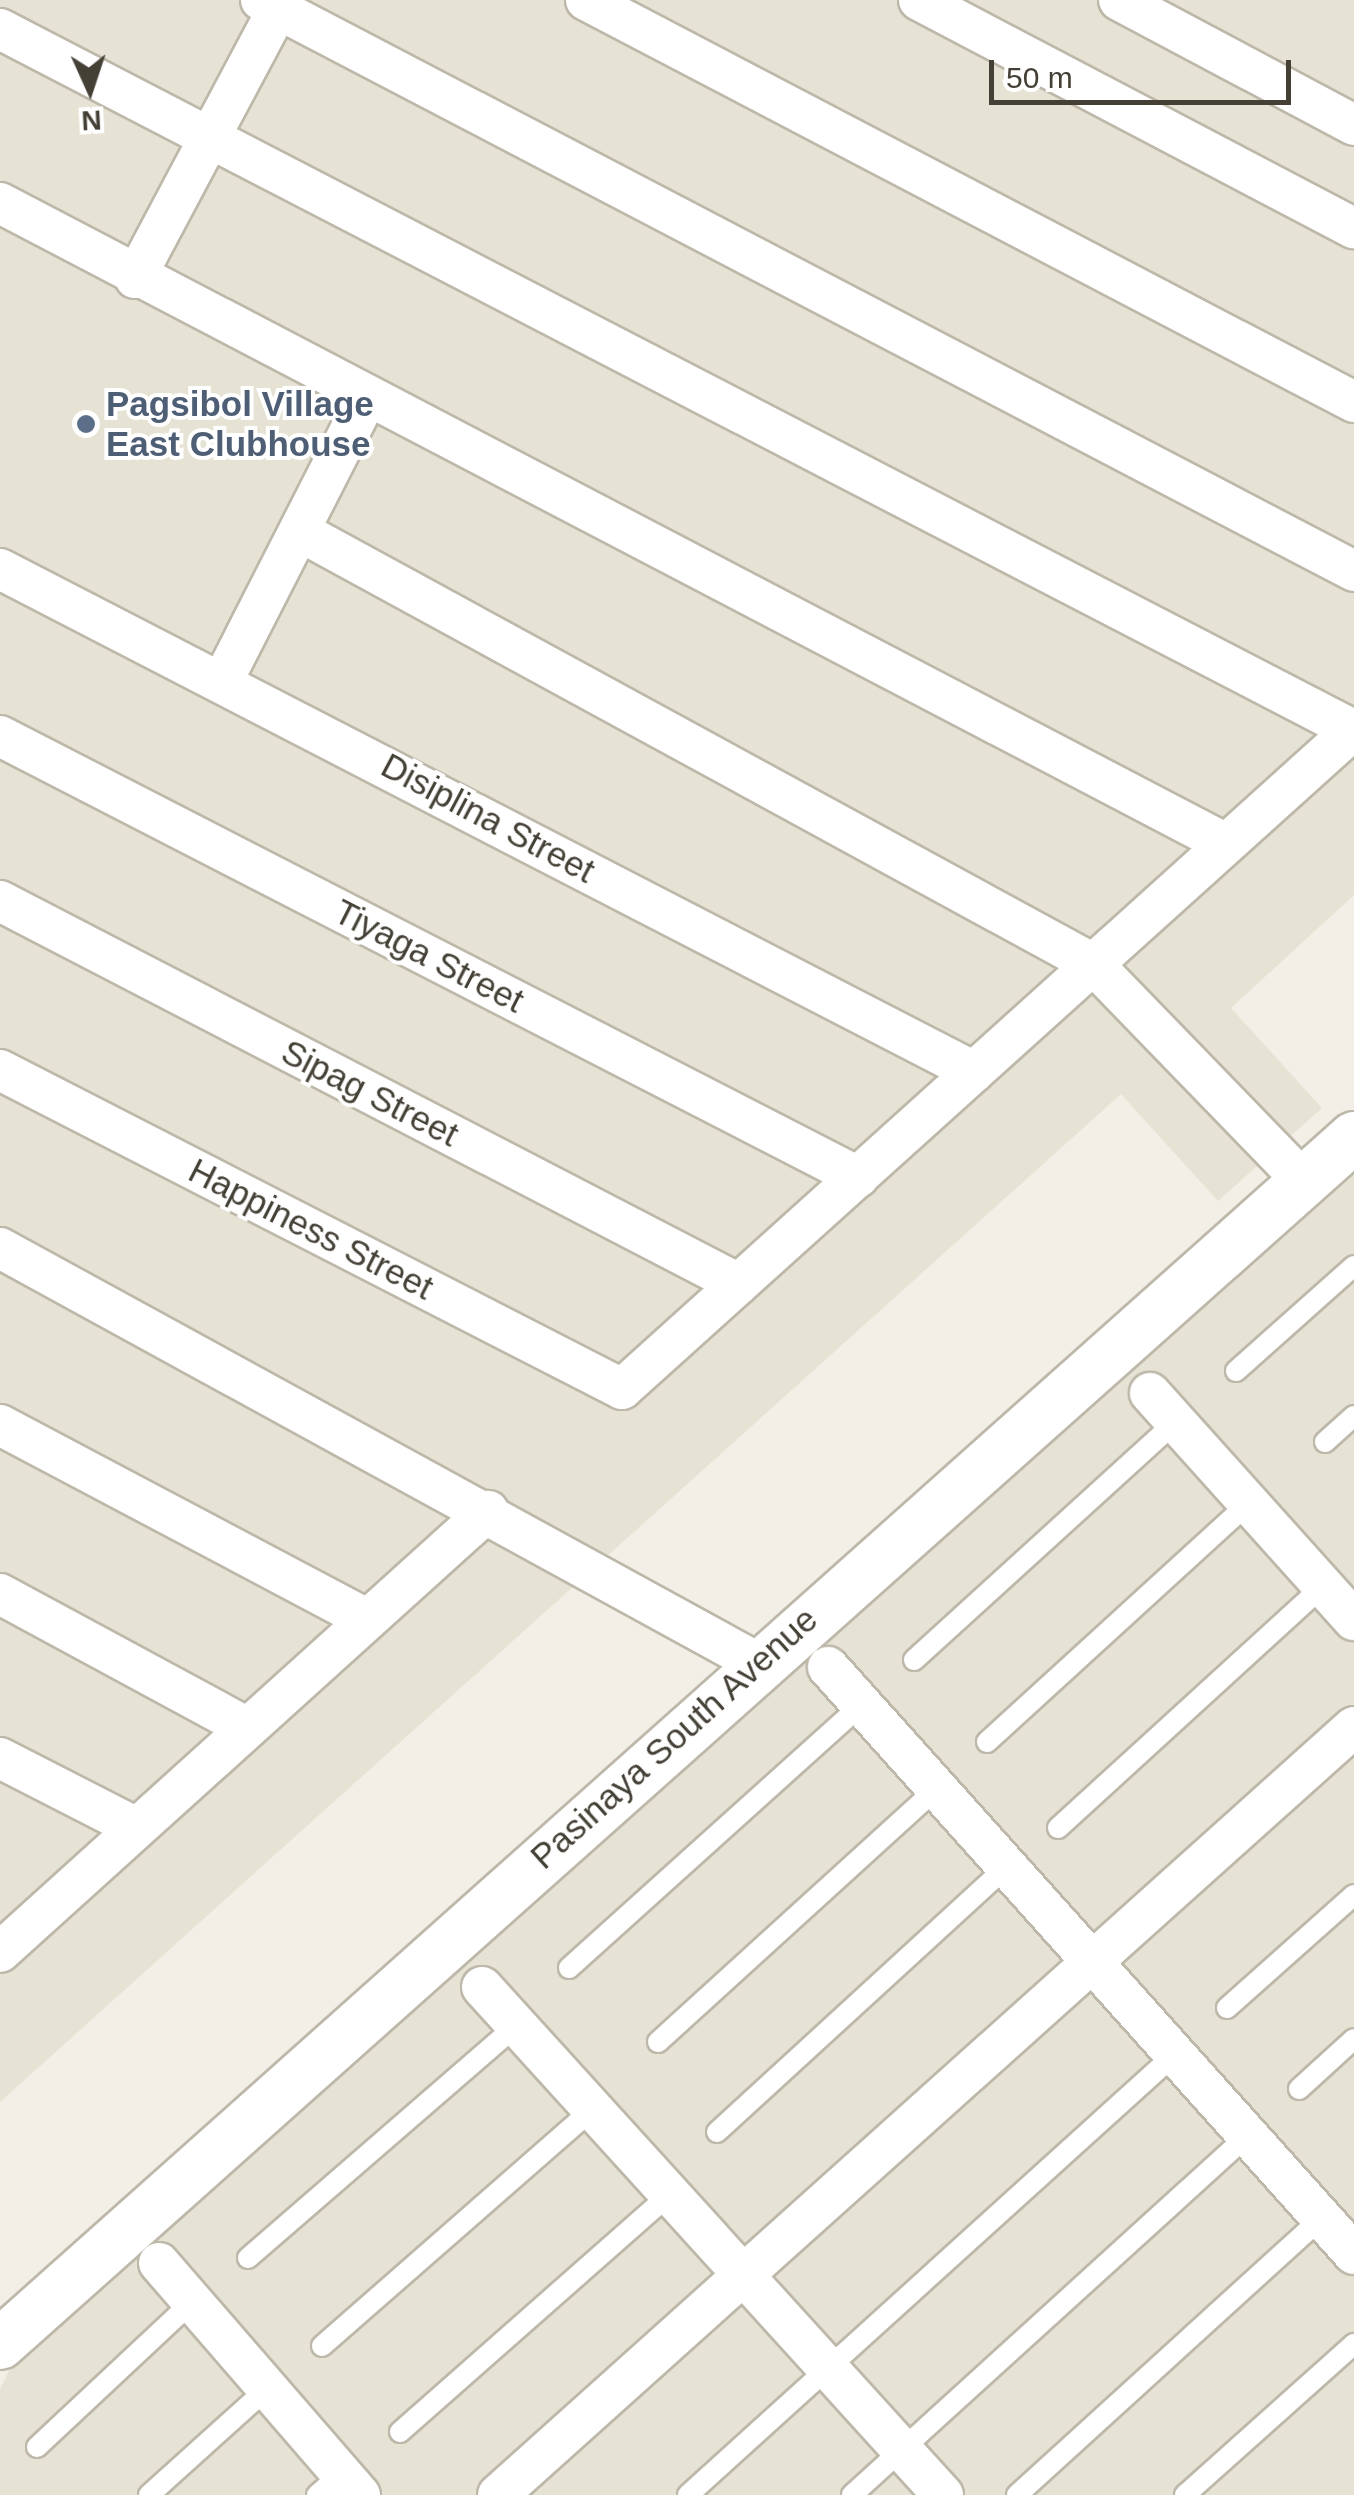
<!DOCTYPE html>
<html>
<head>
<meta charset="utf-8">
<style>
	body { margin:0 }
	#map { position:relative; width:1354px; height:2495px; overflow:hidden; background:#f2efe6; font-family:Helvetica,sans-serif }
	div>[style] { position:absolute }
	[style*='--x'] { left:calc(var(--x)*1px); top:calc(var(--y)*1px); width:calc(var(--w)*1px); rotate:calc(var(--a)*1deg) }
	.residential>* { inset:0; background:#e6e2d4 }
	.roads { filter:drop-shadow(2px 0 #bdb8a9) drop-shadow(-2px 0 #bdb8a9) drop-shadow(0 2px #bdb8a9) drop-shadow(0 -2px #bdb8a9) }
	.service>* { height:20px; margin:-10px; padding:0 10px; transform-origin:10px; border-radius:10px; background:#fff }
	.minor>* { height:40px; margin:-20px; padding:0 20px; transform-origin:20px; border-radius:20px; background:#fff }
	.tertiary>* { height:50px; margin:-25px; padding:0 25px; transform-origin:25px; border-radius:25px; background:#fff }
	.dots>* { width:28px; height:28px; translate:-50% -50%; box-sizing:border-box; border:5px solid #fff; border-radius:50% }
	span { translate:-50% -50%; white-space:nowrap; text-align:center; line-height:1.15; -webkit-text-stroke:8px #fff; paint-order:stroke }
	.service-label { font-size:35px; color:#4e5e75; font-weight:700 }
	.left { translate:0 -50%; text-align:left }
	.street-label { font-size:35px; color:#444036 }
	.north { position:absolute; left:40px; top:40px; width:100px; height:100px; -webkit-text-stroke:8px #fff; paint-order:stroke; rotate:177deg; font-size:28px; font-weight:700; line-height:40px; text-align:center; color:#444036 }
	.north::after { content:''; display:block; margin:auto; width:35px; height:45px; background:#444036; clip-path:polygon(50% 0,100% 100%,50% 72%,0 100%) }
	.scale { position:absolute; left:989px; top:60px; width:302px; height:45px; box-sizing:border-box; border:5px solid #444036; border-top:0; padding-left:12px; font-size:30px; line-height:35px; white-space:nowrap; color:#444036; -webkit-text-stroke:8px #fff; paint-order:stroke }
</style>
</head>
<body>
<div id="map">
	<div class="residential">
		<i style="clip-path:polygon(0 0,1354px 0,1354px 895px,1231px 1008px,1322px 1108px,1218px 1201px,1121px 1094px,0 2102px)"></i>
		<i style="clip-path:polygon(1354px 1175px,1354px 2495px,0 2495px,0 2389px,14px 2361px)"></i>
	</div>
	<div class="roads">
		<div class="service">
			<i style="--x:1236;--y:1371;--w:158;--a:-41.7"></i>
			<i style="--x:1325;--y:1442;--w:39;--a:-42"></i>
			<i style="--x:914;--y:1660;--w:354;--a:-42.3"></i>
			<i style="--x:987;--y:1742;--w:355;--a:-42.4"></i>
			<i style="--x:1058;--y:1828;--w:359;--a:-42.4"></i>
			<i style="--x:569;--y:1968;--w:394;--a:-42"></i>
			<i style="--x:1227;--y:2008;--w:170;--a:-41.7"></i>
			<i style="--x:658;--y:2042;--w:377;--a:-42.3"></i>
			<i style="--x:1299;--y:2089;--w:74;--a:-42.3"></i>
			<i style="--x:717;--y:2132;--w:394;--a:-42.5"></i>
			<i style="--x:248;--y:2258;--w:356;--a:-40.9"></i>
			<i style="--x:322;--y:2346;--w:360;--a:-41.2"></i>
			<i style="--x:400;--y:2432;--w:360;--a:-41.4"></i>
			<i style="--x:37;--y:2447;--w:214;--a:-43.1"></i>
			<i style="--x:149;--y:2495;--w:160;--a:-42"></i>
			<i style="--x:317;--y:2495;--w:33;--a:-41"></i>
			<i style="--x:688;--y:2495;--w:657;--a:-42.16"></i>
			<i style="--x:852;--y:2495;--w:535;--a:-42.27"></i>
			<i style="--x:1017;--y:2495;--w:413;--a:-42.3"></i>
			<i style="--x:1185;--y:2495;--w:227;--a:-41.8"></i>
		</div>
		<div class="minor">
			<i style="--x:261;--y:0;--w:1233;--a:27.58"></i>
			<i style="--x:586;--y:0;--w:867;--a:27.63"></i>
			<i style="--x:919;--y:0;--w:491;--a:27.7"></i>
			<i style="--x:1119;--y:0;--w:266;--a:28"></i>
			<i style="--x:0;--y:29;--w:1524;--a:27.39"></i>
			<i style="--x:0;--y:203;--w:1383;--a:27.6"></i>
			<i style="--x:135;--y:278;--w:315;--a:-62"></i>
			<i style="--x:301;--y:532;--w:902;--a:28.61"></i>
			<i style="--x:1093;--y:964;--w:303;--a:45.9"></i>
			<i style="--x:0;--y:569;--w:1096;--a:27.31"></i>
			<i style="--x:223;--y:680;--w:315;--a:-63"></i>
			<i style="--x:0;--y:736;--w:965;--a:27.2"></i>
			<i style="--x:0;--y:901;--w:832;--a:27.4"></i>
			<i style="--x:0;--y:1070;--w:699;--a:27.15"></i>
			<i style="--x:622;--y:1389;--w:986;--a:-42.04"></i>
			<i style="--x:0;--y:1248;--w:862;--a:28.71"></i>
			<i style="--x:1150;--y:1393;--w:305;--a:48.1"></i>
			<i style="--x:0;--y:1425;--w:413;--a:27.9"></i>
			<i style="--x:0;--y:1594;--w:277;--a:28.4"></i>
			<i style="--x:828;--y:1667;--w:788;--a:48.14"></i>
			<i style="--x:0;--y:1758;--w:152;--a:27.1"></i>
			<i style="--x:0;--y:1952;--w:658;--a:-42.1"></i>
			<i style="--x:482;--y:1987;--w:686;--a:47.78"></i>
			<i style="--x:159;--y:2263;--w:307;--a:49.1"></i>
			<i style="--x:498;--y:2495;--w:1150;--a:-41.9"></i>
		</div>
		<div class="tertiary">
			<i style="--x:0;--y:2344;--w:1814;--a:-41.71"></i>
		</div>
	</div>
	<div class="dots">
		<i style="left:86px;top:424px;background:#5c6f8a"></i>
	</div>
	<div class="service-label">
		<span class="left" style="left:106px;top:424px">Pagsibol Village<br>East Clubhouse</span>
	</div>
	<div class="street-label">
		<span style="left:488px;top:818px;rotate:28deg">Disiplina Street</span>
		<span style="left:429px;top:956px;rotate:27deg">Tiyaga Street</span>
		<span style="left:370px;top:1093px;rotate:27deg">Sipag Street</span>
		<span style="left:311px;top:1229px;rotate:27deg">Happiness Street</span>
		<span style="left:674px;top:1738px;rotate:-42deg">Pasinaya South Avenue</span>
	</div>
	<div class="north">N</div>
	<div class="scale">50 m</div>
</div>
</body>
</html>
